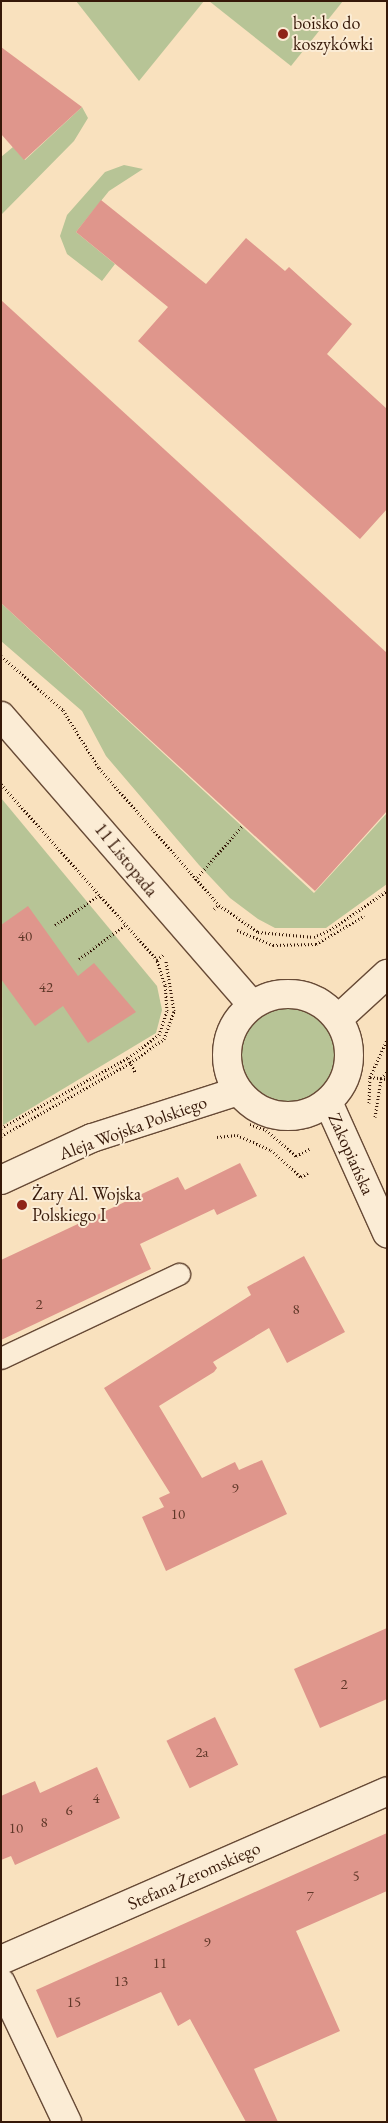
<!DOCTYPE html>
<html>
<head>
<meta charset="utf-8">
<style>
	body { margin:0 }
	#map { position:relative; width:388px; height:2123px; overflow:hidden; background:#f9e1be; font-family:"EB Garamond",serif }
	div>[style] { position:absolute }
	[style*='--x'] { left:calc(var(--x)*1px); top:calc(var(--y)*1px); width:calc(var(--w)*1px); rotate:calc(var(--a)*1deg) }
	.green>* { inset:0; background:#b7c496 }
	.round { border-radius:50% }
	.building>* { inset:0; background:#df968c; transform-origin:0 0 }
	.path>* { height:3px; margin-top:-1.5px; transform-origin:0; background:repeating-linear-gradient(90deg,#361808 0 1px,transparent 0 3.5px) }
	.roads { filter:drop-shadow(1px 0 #674a36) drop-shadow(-1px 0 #674a36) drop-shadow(0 1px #674a36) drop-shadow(0 -1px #674a36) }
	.service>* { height:21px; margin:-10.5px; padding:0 10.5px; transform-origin:10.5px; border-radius:10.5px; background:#fbecd5 }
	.minor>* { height:28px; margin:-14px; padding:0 14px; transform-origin:14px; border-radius:14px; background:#fbecd5 }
	.tertiary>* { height:28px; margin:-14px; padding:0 14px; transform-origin:14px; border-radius:14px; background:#fbecd5 }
	.tertiary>.ring { margin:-14px; padding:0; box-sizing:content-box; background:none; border:28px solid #fbecd5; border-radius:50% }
	.dots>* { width:14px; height:14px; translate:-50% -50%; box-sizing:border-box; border:2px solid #fbecd5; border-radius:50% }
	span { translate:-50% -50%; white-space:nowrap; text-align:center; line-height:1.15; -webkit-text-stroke:4px #fbecd5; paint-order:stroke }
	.number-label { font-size:15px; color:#603829 }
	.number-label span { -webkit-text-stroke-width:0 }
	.poi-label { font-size:18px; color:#361808 }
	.left { translate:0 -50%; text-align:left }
	.street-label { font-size:18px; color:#361808 }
	.frame { position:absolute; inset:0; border:2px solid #361808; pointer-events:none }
</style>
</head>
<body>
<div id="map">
	<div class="green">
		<i style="clip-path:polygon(76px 1px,204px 1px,139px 81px)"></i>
		<i style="clip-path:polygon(209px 1px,343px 1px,291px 66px)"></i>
		<i style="clip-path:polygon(82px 107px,88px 118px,74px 141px,1px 215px,1px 157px,13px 147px,25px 160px)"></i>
		<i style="clip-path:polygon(124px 165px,143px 169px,109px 191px,76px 232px,115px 264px,102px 281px,67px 254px,60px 236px,67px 215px,105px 172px)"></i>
		<i style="clip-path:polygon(1px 603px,314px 893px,387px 813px,387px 884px,326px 928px,275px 928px,258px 919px,230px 898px,199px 865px,106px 756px,82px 711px,1px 641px)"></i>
		<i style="clip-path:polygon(1px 798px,157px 986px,162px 1010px,156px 1033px,3px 1125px)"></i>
		<i class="round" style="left:238px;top:1001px;width:102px;height:102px"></i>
	</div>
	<div class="building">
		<i style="clip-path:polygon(1px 47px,82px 107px,24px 160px,1px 134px)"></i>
		<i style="clip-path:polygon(101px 200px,206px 284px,246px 238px,285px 271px,289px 267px,352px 324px,327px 354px,387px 409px,387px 509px,360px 539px,138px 341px,168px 307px,76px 232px)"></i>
		<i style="clip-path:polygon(1px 300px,387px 653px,387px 811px,315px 891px,1px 603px)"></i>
		<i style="clip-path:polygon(28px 906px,78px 976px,94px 963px,136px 1012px,88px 1043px,63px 1006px,35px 1026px,1px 979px,1px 925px)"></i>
		<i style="clip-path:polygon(240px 1163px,257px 1196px,217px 1215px,214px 1209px,140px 1244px,151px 1269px,1px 1340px,1px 1260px,178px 1177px,185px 1190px)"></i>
		<i style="clip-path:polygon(304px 1256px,345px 1332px,287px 1363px,269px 1328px,213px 1362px,217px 1368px,214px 1372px,159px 1406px,202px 1478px,235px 1462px,239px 1470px,262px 1460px,287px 1514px,166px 1571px,142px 1517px,164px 1507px,159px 1498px,170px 1493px,104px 1388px,251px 1295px,247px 1287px)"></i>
		<i style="clip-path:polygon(387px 1628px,387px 1699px,320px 1728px,294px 1669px)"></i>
		<i style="left:215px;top:1717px;width:53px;height:54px;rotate:64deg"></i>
		<i style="clip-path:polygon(97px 1767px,120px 1818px,15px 1865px,11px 1856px,1px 1860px,1px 1796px,35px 1781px,40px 1793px)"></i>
		<i style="clip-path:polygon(387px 1833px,387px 1891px,296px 1931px,340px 2031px,254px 2069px,278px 2122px,246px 2122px,190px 2019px,178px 2026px,161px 1992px,57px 2038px,36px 1990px)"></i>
	</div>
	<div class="path">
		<i style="--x:1;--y:656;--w:82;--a:41.1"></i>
		<i style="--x:63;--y:710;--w:68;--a:58.2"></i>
		<i style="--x:99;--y:768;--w:182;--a:48.8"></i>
		<i style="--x:1;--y:784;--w:235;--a:48.4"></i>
		<i style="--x:195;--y:880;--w:73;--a:-48.9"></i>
		<i style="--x:214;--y:909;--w:6;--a:-39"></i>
		<i style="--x:219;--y:905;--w:47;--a:34.7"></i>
		<i style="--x:258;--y:932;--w:56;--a:5.1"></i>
		<i style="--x:314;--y:937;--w:17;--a:-24"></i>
		<i style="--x:330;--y:930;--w:69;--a:-34.4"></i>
		<i style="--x:55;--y:925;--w:54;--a:-33.7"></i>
		<i style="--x:237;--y:930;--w:39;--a:23"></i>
		<i style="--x:273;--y:945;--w:43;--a:-1.3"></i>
		<i style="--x:316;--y:944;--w:56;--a:-30.3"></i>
		<i style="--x:79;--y:959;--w:57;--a:-36.5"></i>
		<i style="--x:128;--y:1058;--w:16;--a:63"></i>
		<i style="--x:370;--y:1077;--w:17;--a:7"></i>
		<i style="--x:369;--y:1103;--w:26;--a:-88"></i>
		<i style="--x:370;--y:1077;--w:41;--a:-65.3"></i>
		<i style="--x:375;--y:1117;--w:39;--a:-81"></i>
		<i style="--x:381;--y:1078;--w:8;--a:-45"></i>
		<i style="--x:250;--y:1124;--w:17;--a:21"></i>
		<i style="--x:266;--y:1130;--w:40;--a:41"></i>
		<i style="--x:296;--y:1156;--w:17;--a:-28"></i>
		<i style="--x:1;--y:1128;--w:145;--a:-28.9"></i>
		<i style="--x:128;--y:1058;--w:39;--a:-37"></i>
		<i style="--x:159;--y:1035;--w:25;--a:-72"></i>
		<i style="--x:167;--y:1011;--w:26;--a:-94"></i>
		<i style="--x:165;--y:985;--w:26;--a:-108"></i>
		<i style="--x:157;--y:960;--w:8;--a:-40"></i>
		<i style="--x:1;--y:1136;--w:148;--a:-29.5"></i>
		<i style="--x:130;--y:1063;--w:42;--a:-35.2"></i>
		<i style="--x:164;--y:1039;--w:30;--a:-70"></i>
		<i style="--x:174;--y:1011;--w:51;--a:-99.1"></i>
		<i style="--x:217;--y:1137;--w:20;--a:-6"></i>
		<i style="--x:237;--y:1135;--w:37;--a:24"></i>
		<i style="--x:271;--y:1150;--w:40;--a:42"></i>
		<i style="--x:301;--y:1177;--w:8;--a:-30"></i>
	</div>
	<div class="roads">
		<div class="service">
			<i style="--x:1;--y:1358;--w:197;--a:-25.3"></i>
		</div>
		<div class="minor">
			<i style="--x:1;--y:1960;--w:421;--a:-23.6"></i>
			<i style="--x:1;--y:1983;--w:154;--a:64.6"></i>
		</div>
		<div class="tertiary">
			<i style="--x:1;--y:716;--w:381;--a:49"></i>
			<i class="ring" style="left:227px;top:994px;width:94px;height:94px"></i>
			<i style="--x:338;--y:1019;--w:67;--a:-42.6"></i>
			<i style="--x:328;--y:1102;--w:144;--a:65.8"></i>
			<i style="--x:1;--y:1180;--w:100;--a:-24.8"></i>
			<i style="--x:92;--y:1138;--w:153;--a:-17.8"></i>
		</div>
	</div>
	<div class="dots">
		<i style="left:283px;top:34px;background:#8f2418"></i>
		<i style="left:22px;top:1205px;background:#8f2418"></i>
	</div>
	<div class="number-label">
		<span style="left:25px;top:936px">40</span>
		<span style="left:46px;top:987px">42</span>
		<span style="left:39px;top:1304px">2</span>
		<span style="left:296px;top:1309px">8</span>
		<span style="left:235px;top:1488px">9</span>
		<span style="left:178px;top:1514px">10</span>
		<span style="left:344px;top:1684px">2</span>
		<span style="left:202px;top:1752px">2a</span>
		<span style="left:96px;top:1798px">4</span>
		<span style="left:69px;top:1810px">6</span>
		<span style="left:44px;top:1822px">8</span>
		<span style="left:16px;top:1828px">10</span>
		<span style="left:356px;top:1876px">5</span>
		<span style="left:310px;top:1896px">7</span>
		<span style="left:207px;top:1942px">9</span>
		<span style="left:160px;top:1963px">11</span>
		<span style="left:121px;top:1981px">13</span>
		<span style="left:74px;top:2002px">15</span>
	</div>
	<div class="poi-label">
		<span class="left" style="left:293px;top:34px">boisko do<br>koszykówki</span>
		<span class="left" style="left:32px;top:1205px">Żary Al. Wojska<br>Polskiego I</span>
	</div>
	<div class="street-label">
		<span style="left:126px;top:860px;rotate:51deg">11 Listopada</span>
		<span style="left:133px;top:1128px;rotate:-20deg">Aleja Wojska Polskiego</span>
		<span style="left:351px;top:1154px;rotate:66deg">Zakopiańska</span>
		<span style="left:194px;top:1876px;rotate:-24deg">Stefana Żeromskiego</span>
	</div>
	<div class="frame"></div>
</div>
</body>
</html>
